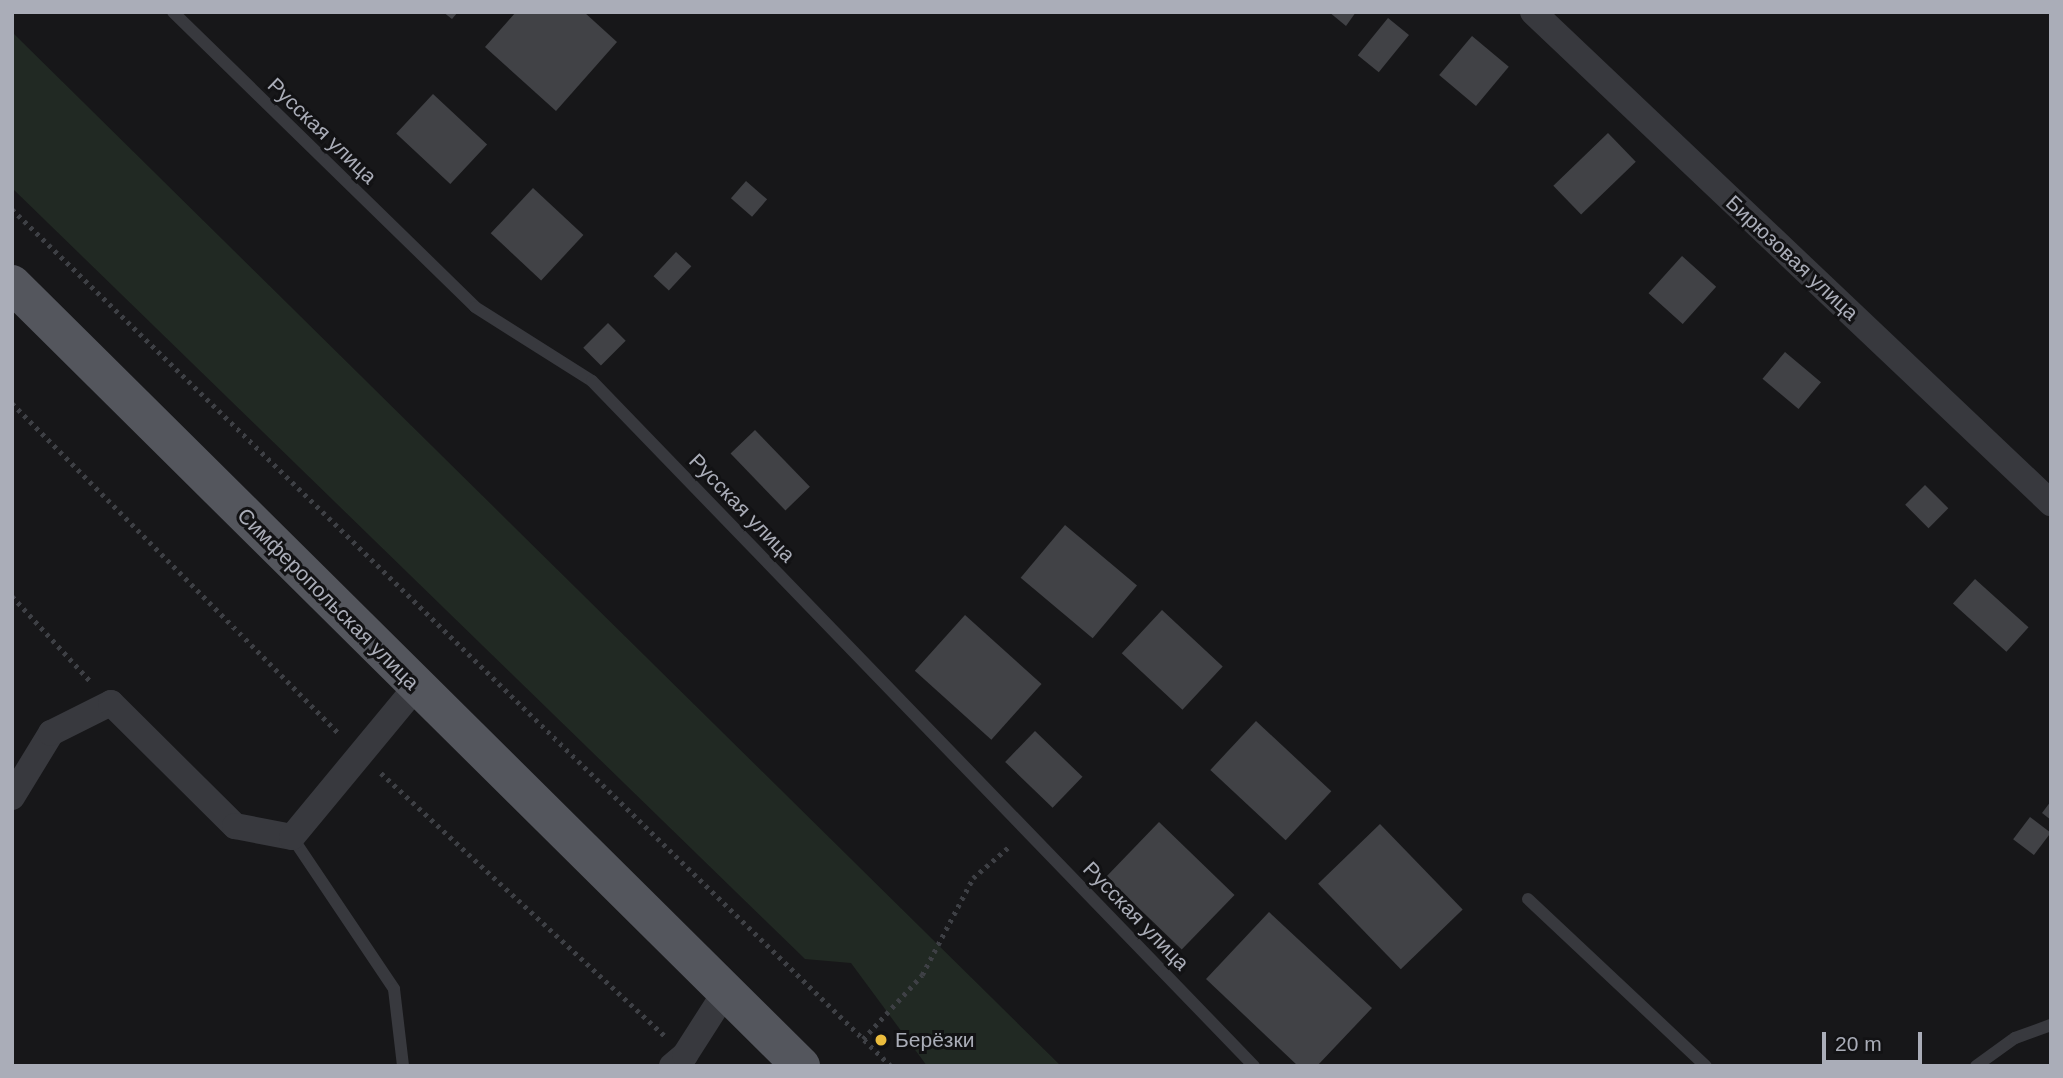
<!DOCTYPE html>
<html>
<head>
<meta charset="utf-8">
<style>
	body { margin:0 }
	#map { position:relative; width:2063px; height:1078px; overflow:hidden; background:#171719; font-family:Helvetica,sans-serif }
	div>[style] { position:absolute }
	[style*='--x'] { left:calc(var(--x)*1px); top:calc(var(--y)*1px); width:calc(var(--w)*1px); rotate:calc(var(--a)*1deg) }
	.green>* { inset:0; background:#212923 }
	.building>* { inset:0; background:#414246; transform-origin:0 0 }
	.path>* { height:4.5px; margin-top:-2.25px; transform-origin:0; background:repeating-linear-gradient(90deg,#3e4045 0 3.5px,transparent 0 8.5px) }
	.service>* { height:12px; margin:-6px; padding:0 6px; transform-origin:6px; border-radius:6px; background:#38393e }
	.minor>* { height:26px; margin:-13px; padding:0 13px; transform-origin:13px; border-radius:13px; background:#38393e }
	.primary>* { height:38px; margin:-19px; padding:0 19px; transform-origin:19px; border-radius:19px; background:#54565d }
	.dots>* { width:19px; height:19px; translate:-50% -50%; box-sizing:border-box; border:4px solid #121214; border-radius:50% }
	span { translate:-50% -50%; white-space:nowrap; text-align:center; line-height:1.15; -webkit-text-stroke:6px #121214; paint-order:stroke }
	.street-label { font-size:21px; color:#aaadb8 }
	.poi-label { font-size:21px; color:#aaadb8 }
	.left { translate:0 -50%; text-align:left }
	.frame { position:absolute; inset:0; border:14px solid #aaadb8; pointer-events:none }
	.scale { position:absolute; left:1822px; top:1032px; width:100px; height:32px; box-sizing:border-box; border:4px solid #aaadb8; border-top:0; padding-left:9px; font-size:21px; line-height:24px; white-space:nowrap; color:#aaadb8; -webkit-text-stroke:5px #121214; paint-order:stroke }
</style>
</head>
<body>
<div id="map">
	<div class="green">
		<i style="clip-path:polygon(12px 32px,1061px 1066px,927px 1066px,851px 963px,805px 959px,12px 188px)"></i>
	</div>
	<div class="building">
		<i style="clip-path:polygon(443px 12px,458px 12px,452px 19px)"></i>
		<i style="clip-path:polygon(516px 12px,584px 12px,617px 42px,556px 111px,485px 47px)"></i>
		<i style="clip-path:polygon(1329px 12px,1356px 12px,1346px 26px)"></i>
		<i style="left:1388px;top:18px;width:27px;height:48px;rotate:39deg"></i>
		<i style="left:1472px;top:36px;width:48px;height:51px;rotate:40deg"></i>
		<i style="left:433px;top:94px;width:74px;height:54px;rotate:43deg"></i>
		<i style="left:1608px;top:133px;width:40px;height:76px;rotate:46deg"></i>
		<i style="left:746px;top:181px;width:28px;height:23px;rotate:41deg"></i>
		<i style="left:533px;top:188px;width:69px;height:62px;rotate:43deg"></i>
		<i style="left:676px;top:252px;width:21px;height:33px;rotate:43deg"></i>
		<i style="left:1682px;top:256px;width:46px;height:50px;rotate:42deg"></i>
		<i style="left:608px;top:323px;width:25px;height:35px;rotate:45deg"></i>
		<i style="left:1785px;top:352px;width:47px;height:35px;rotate:40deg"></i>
		<i style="left:755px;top:430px;width:79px;height:34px;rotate:46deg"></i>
		<i style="left:1925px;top:485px;width:33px;height:28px;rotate:45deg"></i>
		<i style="left:1065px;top:525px;width:94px;height:69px;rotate:40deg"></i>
		<i style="left:1975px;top:579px;width:72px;height:33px;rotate:42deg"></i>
		<i style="left:1162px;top:610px;width:83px;height:59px;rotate:43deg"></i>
		<i style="left:965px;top:615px;width:103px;height:75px;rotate:42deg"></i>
		<i style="left:1256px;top:721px;width:103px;height:67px;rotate:43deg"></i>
		<i style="left:1035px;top:731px;width:66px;height:43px;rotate:44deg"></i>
		<i style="clip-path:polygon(2051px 801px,2051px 820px,2042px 813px)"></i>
		<i style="left:2030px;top:817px;width:26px;height:28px;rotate:37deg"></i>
		<i style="left:1159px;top:822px;width:105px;height:76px;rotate:44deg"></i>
		<i style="left:1380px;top:824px;width:119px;height:86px;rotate:46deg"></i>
		<i style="clip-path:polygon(1269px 912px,1372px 1008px,1317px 1066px,1298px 1066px,1206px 979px)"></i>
	</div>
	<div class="path">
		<i style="--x:12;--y:209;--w:1228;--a:44.27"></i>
		<i style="--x:12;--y:403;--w:465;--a:45.3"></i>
		<i style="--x:12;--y:596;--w:117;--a:47.4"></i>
		<i style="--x:381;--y:773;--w:387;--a:42.8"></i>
		<i style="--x:863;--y:1039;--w:87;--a:-47.3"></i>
		<i style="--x:922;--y:975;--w:110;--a:-62.3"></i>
		<i style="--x:973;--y:878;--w:50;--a:-41"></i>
	</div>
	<div class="service">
		<i style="--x:173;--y:12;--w:422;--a:44.3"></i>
		<i style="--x:475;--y:307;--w:138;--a:32.3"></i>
		<i style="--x:592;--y:381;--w:953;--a:45.98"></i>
		<i style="--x:292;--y:837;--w:183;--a:56.1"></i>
		<i style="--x:394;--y:989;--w:78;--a:83.3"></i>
		<i style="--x:1528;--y:899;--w:244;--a:43.2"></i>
		<i style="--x:1976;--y:1066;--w:48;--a:-35.7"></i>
		<i style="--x:2015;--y:1038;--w:38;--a:-20"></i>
	</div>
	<div class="minor">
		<i style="--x:1533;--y:12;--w:714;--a:43.47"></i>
		<i style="--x:12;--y:797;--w:75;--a:-58.6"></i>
		<i style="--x:51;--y:733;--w:67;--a:-26.6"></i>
		<i style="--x:111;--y:703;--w:175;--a:44.8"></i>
		<i style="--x:235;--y:826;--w:58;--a:10.9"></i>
		<i style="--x:292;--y:837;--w:195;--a:-50.4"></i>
		<i style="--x:672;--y:1066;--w:17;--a:-40"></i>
		<i style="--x:685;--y:1055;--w:76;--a:-57.4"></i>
	</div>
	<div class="primary">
		<i style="--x:12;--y:284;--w:1111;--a:44.74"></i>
	</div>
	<div class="dots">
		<i style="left:881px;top:1040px;background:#ebbc3d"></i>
	</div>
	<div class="street-label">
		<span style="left:322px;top:131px;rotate:44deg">Русская улица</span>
		<span style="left:1792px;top:258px;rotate:43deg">Бирюзовая улица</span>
		<span style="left:742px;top:508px;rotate:46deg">Русская улица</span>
		<span style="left:328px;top:599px;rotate:45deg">Симферопольская улица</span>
		<span style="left:1136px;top:916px;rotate:46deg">Русская улица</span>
	</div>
	<div class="poi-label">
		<span class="left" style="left:895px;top:1040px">Берёзки</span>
	</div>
	<div class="frame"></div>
	<div class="scale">20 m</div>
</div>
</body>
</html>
